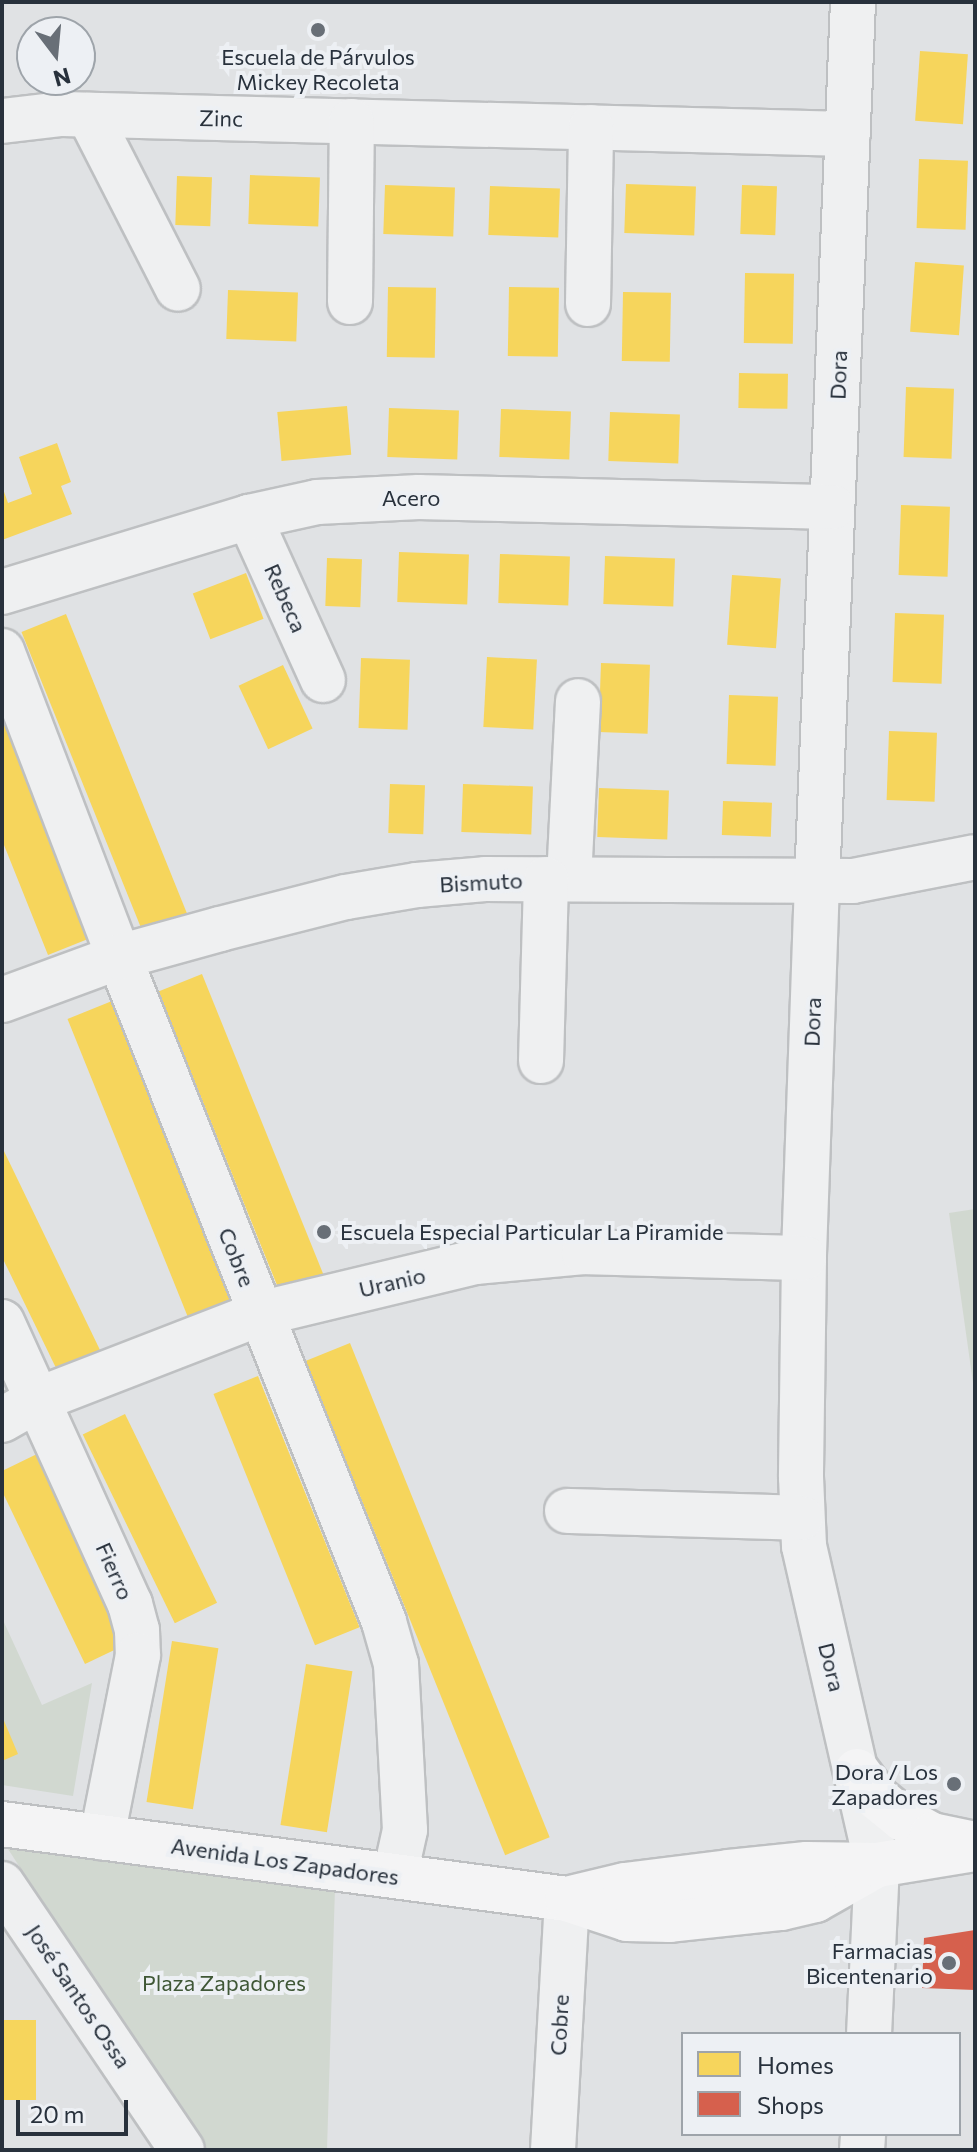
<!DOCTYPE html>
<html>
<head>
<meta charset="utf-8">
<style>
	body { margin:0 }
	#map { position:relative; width:977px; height:2152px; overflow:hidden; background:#e0e2e4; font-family:Commissioner,sans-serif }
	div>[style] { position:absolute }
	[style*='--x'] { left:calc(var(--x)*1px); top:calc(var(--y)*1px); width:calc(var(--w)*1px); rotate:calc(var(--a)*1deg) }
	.green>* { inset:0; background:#d1d8d0 }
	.homes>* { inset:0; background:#f6d55c; transform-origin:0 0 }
	.shops>* { inset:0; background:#d6604d }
	.roads { filter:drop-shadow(2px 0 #bec0c2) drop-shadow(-2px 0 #bec0c2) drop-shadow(0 2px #bec0c2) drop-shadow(0 -2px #bec0c2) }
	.minor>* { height:44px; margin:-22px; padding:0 22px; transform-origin:22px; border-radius:22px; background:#eff0f1 }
	.major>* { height:44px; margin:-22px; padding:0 22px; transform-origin:22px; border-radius:22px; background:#f4f4f5 }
	.dots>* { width:22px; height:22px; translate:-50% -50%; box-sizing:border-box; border:4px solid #edf0f4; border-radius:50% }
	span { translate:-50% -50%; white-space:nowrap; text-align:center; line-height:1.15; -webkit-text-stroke:8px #edf0f4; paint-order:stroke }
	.poi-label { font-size:22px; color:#28313c }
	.left { translate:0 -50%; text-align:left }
	.right { translate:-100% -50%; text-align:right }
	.street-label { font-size:22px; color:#28313c }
	.park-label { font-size:22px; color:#3f5736 }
	.frame { position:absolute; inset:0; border:4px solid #28313c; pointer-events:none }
	.legend { position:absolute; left:681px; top:2032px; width:280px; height:104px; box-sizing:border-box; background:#edf0f4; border:2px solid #9ea4aa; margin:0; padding:10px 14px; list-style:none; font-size:24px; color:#28313c }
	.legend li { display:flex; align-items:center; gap:16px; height:40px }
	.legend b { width:40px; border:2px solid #9ea4aa }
	.north { position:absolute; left:16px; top:16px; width:80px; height:80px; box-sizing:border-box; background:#edf0f4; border:2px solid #9ea4aa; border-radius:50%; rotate:164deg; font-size:22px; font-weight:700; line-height:32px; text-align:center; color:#28313c }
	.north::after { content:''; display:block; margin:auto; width:28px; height:36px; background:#686f77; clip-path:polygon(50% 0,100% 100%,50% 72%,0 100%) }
	.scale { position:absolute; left:16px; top:2100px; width:112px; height:36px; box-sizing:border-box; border:4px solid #28313c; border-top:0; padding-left:10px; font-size:24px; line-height:28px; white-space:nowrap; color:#28313c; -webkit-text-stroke:6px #edf0f4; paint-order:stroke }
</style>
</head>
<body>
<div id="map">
	<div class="green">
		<i style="clip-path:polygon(975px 1209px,975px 1397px,949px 1213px)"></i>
		<i style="clip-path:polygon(2px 1618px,42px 1705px,92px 1683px,73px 1796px,2px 1785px)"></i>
		<i style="clip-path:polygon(8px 1849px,335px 1888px,327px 2150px,203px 2150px)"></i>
	</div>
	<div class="homes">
		<i style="left:920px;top:51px;width:48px;height:70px;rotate:4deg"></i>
		<i style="left:919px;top:159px;width:49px;height:69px;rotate:2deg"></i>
		<i style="left:250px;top:175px;width:70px;height:49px;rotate:2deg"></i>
		<i style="left:177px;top:176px;width:35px;height:49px;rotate:2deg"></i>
		<i style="left:626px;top:184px;width:70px;height:49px;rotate:2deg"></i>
		<i style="left:385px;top:185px;width:70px;height:49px;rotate:2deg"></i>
		<i style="left:742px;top:185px;width:35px;height:49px;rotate:2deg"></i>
		<i style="left:490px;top:186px;width:70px;height:49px;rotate:2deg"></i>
		<i style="left:915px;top:262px;width:49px;height:70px;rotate:4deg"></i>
		<i style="left:745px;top:273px;width:49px;height:70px;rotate:1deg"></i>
		<i style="left:388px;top:287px;width:48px;height:70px;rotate:1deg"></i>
		<i style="left:509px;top:287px;width:50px;height:69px;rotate:1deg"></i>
		<i style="left:228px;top:290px;width:70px;height:49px;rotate:2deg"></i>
		<i style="left:623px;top:292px;width:48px;height:69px;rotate:1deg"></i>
		<i style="left:739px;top:373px;width:49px;height:35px;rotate:1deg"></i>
		<i style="left:906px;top:387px;width:48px;height:70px;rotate:2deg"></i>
		<i style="left:347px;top:406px;width:49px;height:70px;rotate:85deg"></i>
		<i style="left:389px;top:408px;width:70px;height:49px;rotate:2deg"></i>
		<i style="left:501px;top:409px;width:70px;height:48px;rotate:2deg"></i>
		<i style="left:610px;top:412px;width:70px;height:49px;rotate:2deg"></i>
		<i style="clip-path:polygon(57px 443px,71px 482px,61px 486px,72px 514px,2px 540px,2px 486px,8px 503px,32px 494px,19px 457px)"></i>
		<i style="left:901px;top:505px;width:49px;height:70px;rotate:2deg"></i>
		<i style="left:399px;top:552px;width:70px;height:50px;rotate:2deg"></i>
		<i style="left:500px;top:554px;width:70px;height:49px;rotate:2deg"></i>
		<i style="left:605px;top:556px;width:70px;height:48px;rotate:2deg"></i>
		<i style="left:327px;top:558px;width:35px;height:48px;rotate:2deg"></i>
		<i style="left:246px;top:573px;width:49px;height:57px;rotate:69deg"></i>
		<i style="left:732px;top:575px;width:49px;height:70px;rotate:4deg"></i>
		<i style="left:895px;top:613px;width:49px;height:69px;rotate:2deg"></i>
		<i style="left:66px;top:614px;width:323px;height:48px;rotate:68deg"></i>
		<i style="left:487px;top:657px;width:50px;height:70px;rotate:3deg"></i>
		<i style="left:361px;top:658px;width:49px;height:70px;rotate:2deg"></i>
		<i style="left:601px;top:663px;width:49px;height:69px;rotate:2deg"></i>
		<i style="left:283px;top:665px;width:70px;height:49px;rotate:65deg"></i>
		<i style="left:729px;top:695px;width:49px;height:69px;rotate:2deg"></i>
		<i style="clip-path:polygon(2px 710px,93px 937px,48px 955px,2px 840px)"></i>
		<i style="left:889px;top:731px;width:48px;height:69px;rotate:2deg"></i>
		<i style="left:390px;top:784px;width:35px;height:49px;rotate:2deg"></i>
		<i style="left:463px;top:784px;width:70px;height:48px;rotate:2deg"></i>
		<i style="left:599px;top:788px;width:70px;height:49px;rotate:2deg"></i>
		<i style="left:723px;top:801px;width:49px;height:34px;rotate:2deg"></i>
		<i style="left:202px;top:974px;width:326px;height:47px;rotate:68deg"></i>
		<i style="left:112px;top:1001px;width:327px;height:48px;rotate:68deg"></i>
		<i style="clip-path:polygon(2px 1147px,100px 1350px,57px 1370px,2px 1257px)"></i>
		<i style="left:350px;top:1343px;width:533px;height:48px;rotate:68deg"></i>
		<i style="left:258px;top:1376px;width:271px;height:48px;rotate:68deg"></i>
		<i style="left:125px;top:1414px;width:210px;height:47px;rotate:64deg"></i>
		<i style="clip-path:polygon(37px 1454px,129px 1643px,85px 1664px,2px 1491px,2px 1471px)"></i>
		<i style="left:172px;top:1641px;width:47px;height:163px;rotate:9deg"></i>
		<i style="left:306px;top:1664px;width:47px;height:163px;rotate:9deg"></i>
		<i style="clip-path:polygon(2px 1716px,18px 1754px,2px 1761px)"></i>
		<i style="left:2px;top:2020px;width:34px;height:80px"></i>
	</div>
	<div class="shops">
		<i style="clip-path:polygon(975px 1930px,975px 1990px,922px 1988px,924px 1938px)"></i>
	</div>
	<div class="roads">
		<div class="minor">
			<i style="--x:853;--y:2;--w:881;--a:92.34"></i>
			<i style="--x:817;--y:882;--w:376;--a:92"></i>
			<i style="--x:804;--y:1258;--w:219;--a:90.8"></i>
			<i style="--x:801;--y:1477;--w:69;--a:87.5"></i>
			<i style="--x:804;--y:1546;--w:327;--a:77.1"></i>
			<i style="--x:877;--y:1865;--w:169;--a:92.7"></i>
			<i style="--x:89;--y:115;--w:195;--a:62.9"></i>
			<i style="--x:2;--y:121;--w:60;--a:-6.7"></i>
			<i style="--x:62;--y:114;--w:786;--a:1.46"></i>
			<i style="--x:350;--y:302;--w:181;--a:-89.4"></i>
			<i style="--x:588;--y:304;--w:177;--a:-89"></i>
			<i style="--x:249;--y:517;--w:179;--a:65.6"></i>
			<i style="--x:2;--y:592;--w:258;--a:-16.9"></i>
			<i style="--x:249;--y:517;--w:70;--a:-12.4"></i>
			<i style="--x:317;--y:502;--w:102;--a:-2.8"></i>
			<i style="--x:419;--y:497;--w:413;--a:1.4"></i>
			<i style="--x:2;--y:651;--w:328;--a:69.1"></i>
			<i style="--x:119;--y:957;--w:716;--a:68.27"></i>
			<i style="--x:384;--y:1622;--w:44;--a:74.1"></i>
			<i style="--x:396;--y:1664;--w:166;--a:86.9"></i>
			<i style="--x:405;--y:1830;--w:46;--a:102.5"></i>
			<i style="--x:569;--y:879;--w:178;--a:-87.1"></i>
			<i style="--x:2;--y:1000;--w:125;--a:-20.2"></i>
			<i style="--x:119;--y:957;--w:105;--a:-15.5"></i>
			<i style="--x:220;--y:929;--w:130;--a:-14.3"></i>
			<i style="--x:346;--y:897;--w:72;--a:-9.6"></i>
			<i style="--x:417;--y:885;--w:68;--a:-5"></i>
			<i style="--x:485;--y:879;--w:368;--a:0.3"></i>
			<i style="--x:853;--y:881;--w:124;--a:-11.1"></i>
			<i style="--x:541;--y:1061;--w:182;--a:-88.4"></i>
			<i style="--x:2;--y:1322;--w:310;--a:65.6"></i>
			<i style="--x:130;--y:1604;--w:27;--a:75"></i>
			<i style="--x:137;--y:1630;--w:25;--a:88"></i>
			<i style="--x:138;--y:1655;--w:186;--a:101.2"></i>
			<i style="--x:2;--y:1420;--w:40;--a:-29.7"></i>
			<i style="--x:37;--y:1400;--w:238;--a:-21.2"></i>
			<i style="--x:259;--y:1314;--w:222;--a:-13.5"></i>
			<i style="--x:475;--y:1262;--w:109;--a:-5.2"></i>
			<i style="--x:584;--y:1252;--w:220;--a:1.6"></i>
			<i style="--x:567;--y:1511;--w:234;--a:1.7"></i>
			<i style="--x:2;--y:1884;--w:321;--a:55.9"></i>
			<i style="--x:553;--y:2150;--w:251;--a:-86.8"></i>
			<i style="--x:862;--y:2150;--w:16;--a:-86"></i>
		</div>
		<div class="major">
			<i style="--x:857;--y:1771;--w:34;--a:53"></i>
			<i style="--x:877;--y:1798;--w:33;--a:39"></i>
			<i style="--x:903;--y:1819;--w:33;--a:29"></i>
			<i style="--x:932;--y:1835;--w:44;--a:11.8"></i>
			<i style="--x:2;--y:1824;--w:570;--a:7.56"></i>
			<i style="--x:567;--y:1899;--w:63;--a:18.4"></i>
			<i style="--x:627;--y:1919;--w:43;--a:1.3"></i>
			<i style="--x:670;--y:1920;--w:112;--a:-6.2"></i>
			<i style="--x:781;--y:1908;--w:35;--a:-13"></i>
			<i style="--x:815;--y:1900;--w:71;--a:-29.4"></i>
			<i style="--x:567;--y:1899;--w:60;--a:-13.6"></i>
			<i style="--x:625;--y:1885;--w:105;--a:-7.1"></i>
			<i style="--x:729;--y:1872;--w:78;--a:-5.9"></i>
			<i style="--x:807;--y:1864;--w:70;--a:0.8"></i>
			<i style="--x:877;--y:1865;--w:99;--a:-9.3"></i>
		</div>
	</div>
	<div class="dots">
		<i style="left:318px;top:30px;background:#686f77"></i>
		<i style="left:324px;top:1232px;background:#686f77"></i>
		<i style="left:954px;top:1784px;background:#686f77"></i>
		<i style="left:949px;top:1963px;background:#686f77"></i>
	</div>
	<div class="poi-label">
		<span style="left:318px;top:69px">Escuela de Párvulos<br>Mickey Recoleta</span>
		<span class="left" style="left:340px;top:1232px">Escuela Especial Particular La Piramide</span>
		<span class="right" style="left:938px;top:1784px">Dora / Los<br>Zapadores</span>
		<span class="right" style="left:933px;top:1963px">Farmacias<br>Bicentenario</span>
	</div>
	<div class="street-label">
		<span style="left:221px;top:118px;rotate:1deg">Zinc</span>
		<span style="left:838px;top:375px;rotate:-88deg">Dora</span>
		<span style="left:411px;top:498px">Acero</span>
		<span style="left:286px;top:598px;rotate:66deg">Rebeca</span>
		<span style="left:481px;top:882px;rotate:-3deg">Bismuto</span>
		<span style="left:812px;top:1022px;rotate:-88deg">Dora</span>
		<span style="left:237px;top:1257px;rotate:68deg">Cobre</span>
		<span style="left:392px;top:1282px;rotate:-13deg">Uranio</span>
		<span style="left:115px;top:1571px;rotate:66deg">Fierro</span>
		<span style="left:832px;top:1667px;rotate:76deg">Dora</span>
		<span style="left:285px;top:1861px;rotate:8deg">Avenida Los Zapadores</span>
		<span style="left:79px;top:1996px;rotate:56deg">José Santos Ossa</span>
		<span style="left:559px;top:2025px;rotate:-87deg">Cobre</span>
	</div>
	<div class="park-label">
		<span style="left:224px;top:1983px">Plaza Zapadores</span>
	</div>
	<div class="frame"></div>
	<ul class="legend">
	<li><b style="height:22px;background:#f6d55c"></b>Homes</li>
	<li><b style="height:22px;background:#d6604d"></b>Shops</li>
	</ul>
	<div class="north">N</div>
	<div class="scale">20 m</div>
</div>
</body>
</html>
